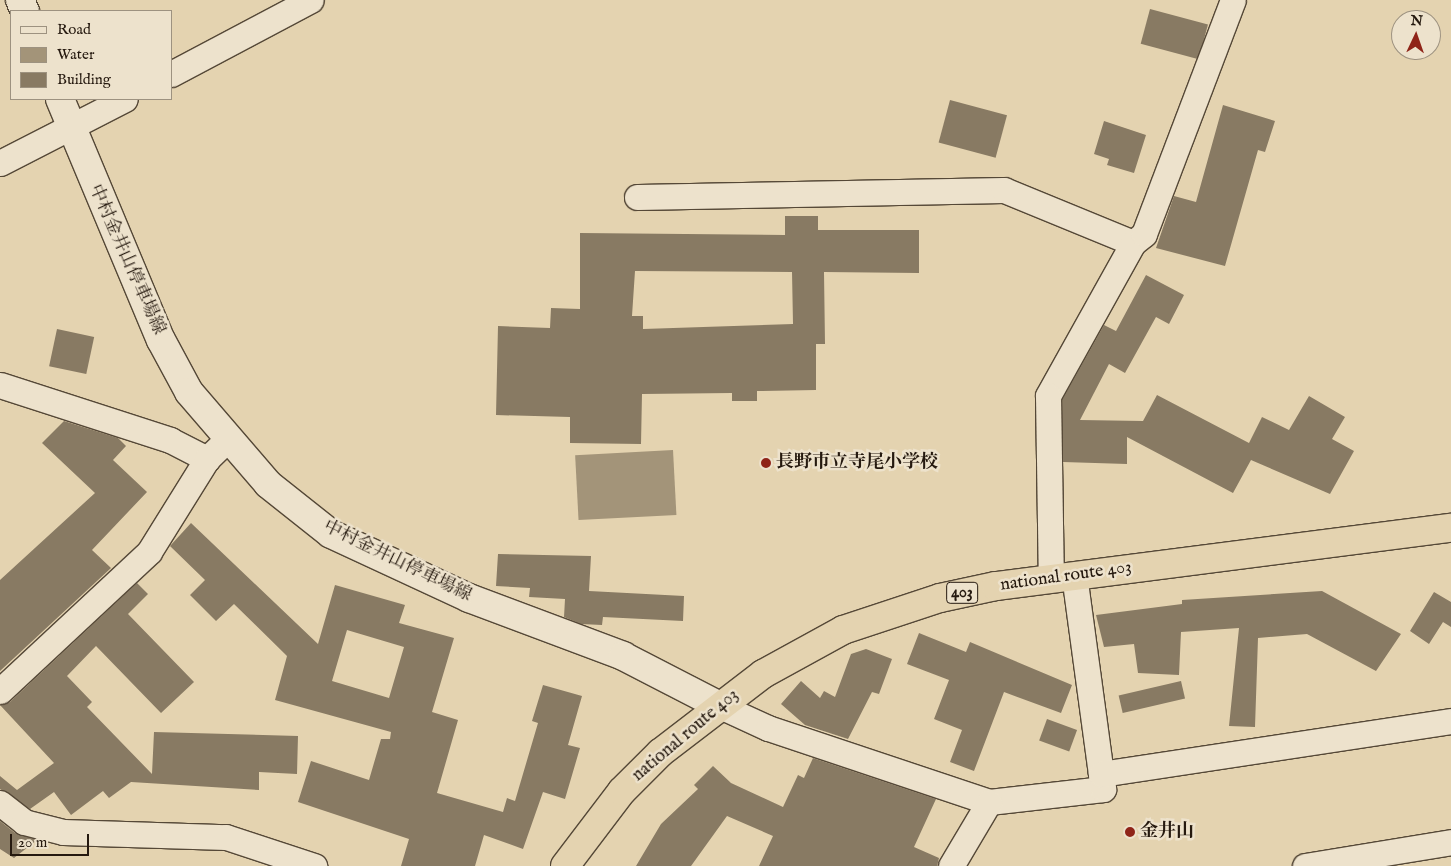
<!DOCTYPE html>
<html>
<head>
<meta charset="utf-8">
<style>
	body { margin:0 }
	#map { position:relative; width:1451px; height:866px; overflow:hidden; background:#e4d3b0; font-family:"IM FELL English","Noto Serif JP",serif }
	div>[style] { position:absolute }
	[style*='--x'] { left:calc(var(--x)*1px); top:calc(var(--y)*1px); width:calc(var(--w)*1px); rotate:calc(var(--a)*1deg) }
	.water>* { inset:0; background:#a39479; transform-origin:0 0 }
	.building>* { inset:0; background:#887a63; transform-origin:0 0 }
	.roads { filter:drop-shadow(1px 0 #554837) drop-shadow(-1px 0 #554837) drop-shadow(0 1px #554837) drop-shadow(0 -1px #554837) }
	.street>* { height:25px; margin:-12.5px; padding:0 12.5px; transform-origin:12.5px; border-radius:12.5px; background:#ede2cc }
	.secondary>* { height:28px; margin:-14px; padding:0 14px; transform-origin:14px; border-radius:14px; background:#ede2cc }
	.highway>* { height:28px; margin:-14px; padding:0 14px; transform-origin:14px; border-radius:14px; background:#e4d3b0 }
	.dots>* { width:14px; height:14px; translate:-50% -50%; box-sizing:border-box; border:2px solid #ede2cc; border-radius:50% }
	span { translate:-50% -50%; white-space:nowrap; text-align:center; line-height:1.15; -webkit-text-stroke:5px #ede2cc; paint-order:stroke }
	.shield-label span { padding:1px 4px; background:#ede2cc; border:1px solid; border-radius:4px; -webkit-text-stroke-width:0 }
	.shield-label { font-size:16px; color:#25190f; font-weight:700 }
	.street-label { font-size:18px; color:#25190f }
	.poi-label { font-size:18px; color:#25190f; font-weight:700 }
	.left { translate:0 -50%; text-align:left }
	.legend { position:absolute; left:10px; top:10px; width:162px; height:90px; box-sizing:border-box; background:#ede2cc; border:1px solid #9d9280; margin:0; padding:6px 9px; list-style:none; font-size:15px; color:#25190f }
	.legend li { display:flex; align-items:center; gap:10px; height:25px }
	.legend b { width:25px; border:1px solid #9d9280 }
	.north { position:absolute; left:1391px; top:10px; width:50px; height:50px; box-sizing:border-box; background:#ede2cc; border:1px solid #9d9280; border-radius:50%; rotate:3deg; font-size:14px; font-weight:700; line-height:20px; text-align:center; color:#25190f }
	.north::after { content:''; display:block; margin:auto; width:18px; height:22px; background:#8f2418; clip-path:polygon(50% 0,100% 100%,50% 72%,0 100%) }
	.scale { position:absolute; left:10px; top:834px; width:79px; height:22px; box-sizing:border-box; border:2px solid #25190f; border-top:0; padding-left:6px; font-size:15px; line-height:18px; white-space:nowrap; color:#25190f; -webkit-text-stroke:4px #ede2cc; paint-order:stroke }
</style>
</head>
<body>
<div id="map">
	<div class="water">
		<i style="left:673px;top:450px;width:65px;height:98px;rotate:87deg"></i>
	</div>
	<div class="building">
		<i style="left:1150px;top:9px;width:60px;height:36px;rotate:15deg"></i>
		<i style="left:950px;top:100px;width:59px;height:44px;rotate:15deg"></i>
		<i style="clip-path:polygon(1223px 105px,1275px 121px,1265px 152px,1258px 150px,1225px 266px,1156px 248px,1174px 196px,1196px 202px)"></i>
		<i style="clip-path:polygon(1104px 121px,1146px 135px,1134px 173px,1107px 165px,1109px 159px,1094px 154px)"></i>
		<i style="clip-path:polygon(evenodd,785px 216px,818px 216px,818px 230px,919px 230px,919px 273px,824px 272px,825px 344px,816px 344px,816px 390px,757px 391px,757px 401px,732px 401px,732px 393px,642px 394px,641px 444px,570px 443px,570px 417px,496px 415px,498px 326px,550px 328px,551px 308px,580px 309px,580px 233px,785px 235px,785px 216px,635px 271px,792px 272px,793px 324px,643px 329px,643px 316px,632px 316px,635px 271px)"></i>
		<i style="clip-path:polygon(1146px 275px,1184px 295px,1169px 324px,1156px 317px,1125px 373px,1109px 364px,1080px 420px,1143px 421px,1157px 395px,1249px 443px,1262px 417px,1289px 430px,1309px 396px,1345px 417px,1332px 439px,1354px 451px,1330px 494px,1251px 460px,1233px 493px,1127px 437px,1127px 464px,1063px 462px,1062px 400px,1104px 325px,1116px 331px)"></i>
		<i style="left:57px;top:329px;width:38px;height:38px;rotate:12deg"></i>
		<i style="clip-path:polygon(64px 421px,118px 438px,126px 446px,113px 460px,147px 492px,92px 550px,111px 568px,0 671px,0 580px,95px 493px,42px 443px)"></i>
		<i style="clip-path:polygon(evenodd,191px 523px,318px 644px,335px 585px,405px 605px,399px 623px,454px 638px,432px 712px,458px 720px,437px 793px,503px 812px,507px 798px,515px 801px,538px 723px,532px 721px,543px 685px,582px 696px,568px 745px,580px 748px,565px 799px,543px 792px,523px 849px,484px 835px,475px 866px,401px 866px,409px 839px,298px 802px,311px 761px,369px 780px,381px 739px,390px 739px,391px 732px,275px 700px,287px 656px,234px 604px,216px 621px,190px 595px,205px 580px,170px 546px,191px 523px,347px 630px,404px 647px,389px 698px,332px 681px,347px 630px)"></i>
		<i style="clip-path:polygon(498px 554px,591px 556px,589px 591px,684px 596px,683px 621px,603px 617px,602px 625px,581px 624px,564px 617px,565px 599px,529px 597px,530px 588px,496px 586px)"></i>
		<i style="clip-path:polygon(137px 583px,148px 594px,128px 614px,194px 682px,161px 713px,96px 646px,67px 676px,92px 702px,87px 707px,152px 774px,154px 732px,298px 736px,297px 774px,259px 772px,259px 790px,131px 782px,109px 798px,103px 791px,71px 815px,54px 792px,30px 809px,0 789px,0 776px,17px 790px,54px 763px,0 705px,10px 702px)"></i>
		<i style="clip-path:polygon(1322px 591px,1401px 634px,1376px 671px,1307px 634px,1258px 638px,1255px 727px,1229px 726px,1239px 628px,1181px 632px,1179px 675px,1138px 673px,1134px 644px,1104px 647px,1096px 615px,1182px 604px,1182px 600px)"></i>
		<i style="clip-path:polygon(1434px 592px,1451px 602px,1451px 627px,1443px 622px,1429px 644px,1410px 631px)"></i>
		<i style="clip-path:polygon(919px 633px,966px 652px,970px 642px,1072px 685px,1061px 713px,1004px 692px,974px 771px,950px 762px,962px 730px,934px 719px,949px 680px,907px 664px)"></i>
		<i style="clip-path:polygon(866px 649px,892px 659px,879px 694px,872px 692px,848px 739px,805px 725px,781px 704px,801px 681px,820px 698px,824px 691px,835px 697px,851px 654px)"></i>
		<i style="left:1181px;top:681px;width:18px;height:64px;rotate:77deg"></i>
		<i style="left:1047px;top:719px;width:32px;height:23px;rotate:20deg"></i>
		<i style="clip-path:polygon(813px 758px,936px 799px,914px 847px,939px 858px,937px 866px,759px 866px,773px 836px,727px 816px,691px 866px,636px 866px,661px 824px,698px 789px,694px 785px,713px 766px,731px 783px,783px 807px,798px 775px,804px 778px)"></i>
		<i style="clip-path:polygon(0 821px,15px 833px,37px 840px,14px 858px,0 849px)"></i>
	</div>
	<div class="roads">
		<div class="street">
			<i style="--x:171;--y:74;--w:158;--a:-27.9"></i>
			<i style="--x:0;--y:163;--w:140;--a:-27.1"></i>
			<i style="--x:637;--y:197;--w:367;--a:-1.1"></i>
			<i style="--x:1004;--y:190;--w:139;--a:22.3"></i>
			<i style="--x:1133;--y:243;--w:175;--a:119.1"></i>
			<i style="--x:1048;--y:396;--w:182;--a:89.1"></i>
			<i style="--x:1133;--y:243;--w:14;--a:-39"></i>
			<i style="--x:1144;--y:234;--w:250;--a:-69.2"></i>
			<i style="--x:0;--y:385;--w:179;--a:17.9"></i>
			<i style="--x:170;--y:440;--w:42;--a:27.2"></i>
			<i style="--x:0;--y:691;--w:204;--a:-43"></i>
			<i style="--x:149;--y:552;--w:110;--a:-58.1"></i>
			<i style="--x:207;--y:459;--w:28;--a:-44"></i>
			<i style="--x:720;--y:706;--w:53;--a:24.6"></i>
			<i style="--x:768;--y:728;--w:233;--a:18.5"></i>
			<i style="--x:989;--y:802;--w:115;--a:-6.5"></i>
			<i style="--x:1103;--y:789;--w:216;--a:-97.7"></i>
			<i style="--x:1101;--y:774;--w:354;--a:-8.6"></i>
			<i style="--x:0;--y:803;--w:31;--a:38"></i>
			<i style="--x:24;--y:822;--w:40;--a:14.4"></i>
			<i style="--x:63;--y:832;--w:163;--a:1.8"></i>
			<i style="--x:226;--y:837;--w:93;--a:18.2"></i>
			<i style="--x:951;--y:866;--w:74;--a:-59.3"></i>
			<i style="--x:1305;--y:866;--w:148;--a:-9.3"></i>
		</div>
		<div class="secondary">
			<i style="--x:20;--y:0;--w:12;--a:66"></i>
			<i style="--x:60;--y:99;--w:261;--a:67.3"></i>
			<i style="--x:161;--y:340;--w:59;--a:61.7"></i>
			<i style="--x:189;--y:392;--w:121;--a:49.3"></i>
			<i style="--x:268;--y:484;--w:80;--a:38.4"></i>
			<i style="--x:331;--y:534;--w:152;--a:24.9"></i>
			<i style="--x:469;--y:598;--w:165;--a:20.6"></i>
			<i style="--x:623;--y:656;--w:109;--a:27.3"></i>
		</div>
		<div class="highway">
			<i style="--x:565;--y:866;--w:94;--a:-52.8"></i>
			<i style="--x:622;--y:791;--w:54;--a:-45"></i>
			<i style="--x:660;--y:753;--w:130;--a:-37.5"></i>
			<i style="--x:763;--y:674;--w:91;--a:-28.8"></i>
			<i style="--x:843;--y:630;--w:102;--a:-18.3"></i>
			<i style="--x:940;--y:598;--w:57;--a:-12.1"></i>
			<i style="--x:996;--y:586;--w:459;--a:-7.3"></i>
		</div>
	</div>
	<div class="dots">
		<i style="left:766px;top:463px;background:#8f2418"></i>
		<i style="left:1130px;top:832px;background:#8f2418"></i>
	</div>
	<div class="shield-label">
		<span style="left:962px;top:593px">403</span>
	</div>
	<div class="street-label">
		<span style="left:126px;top:260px;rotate:66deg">中村金井山停車場線</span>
		<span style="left:397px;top:562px;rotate:26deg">中村金井山停車場線</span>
		<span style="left:1066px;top:577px;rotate:-8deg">national route 403</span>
		<span style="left:686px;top:736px;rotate:-40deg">national route 403</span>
	</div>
	<div class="poi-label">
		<span class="left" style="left:776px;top:463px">長野市立寺尾小学校</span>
		<span class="left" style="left:1140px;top:832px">金井山</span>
	</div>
	<ul class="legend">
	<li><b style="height:6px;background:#ede2cc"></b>Road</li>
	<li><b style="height:14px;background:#a39479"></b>Water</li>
	<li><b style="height:14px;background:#887a63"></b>Building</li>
	</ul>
	<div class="north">N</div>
	<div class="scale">20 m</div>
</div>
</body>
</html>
